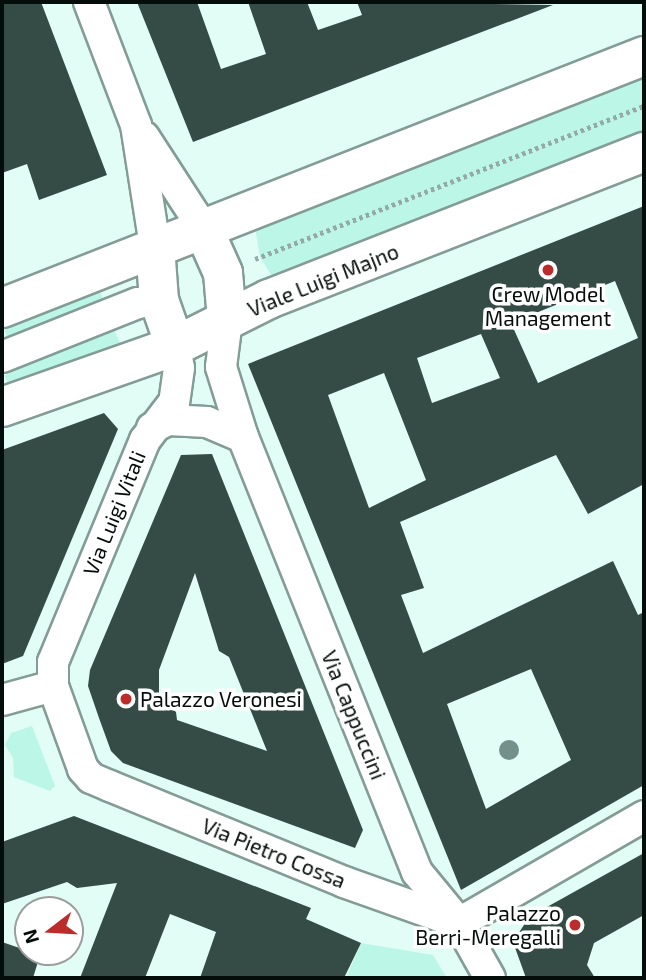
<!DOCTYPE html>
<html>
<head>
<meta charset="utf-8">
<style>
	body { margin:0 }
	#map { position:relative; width:646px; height:980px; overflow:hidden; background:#e2fdf5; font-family:"Exo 2",sans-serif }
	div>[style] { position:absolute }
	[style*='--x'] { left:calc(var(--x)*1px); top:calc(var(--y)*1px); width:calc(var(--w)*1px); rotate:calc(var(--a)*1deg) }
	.green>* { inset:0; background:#bbf6e6; transform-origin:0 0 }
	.building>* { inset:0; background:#354b45 }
	.path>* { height:4.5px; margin-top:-2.25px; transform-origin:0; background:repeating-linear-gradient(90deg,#96aaa5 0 3.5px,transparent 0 7px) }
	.roads { filter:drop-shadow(2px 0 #839c95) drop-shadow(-2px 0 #839c95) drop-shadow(0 2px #839c95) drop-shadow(0 -2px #839c95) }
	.minor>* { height:30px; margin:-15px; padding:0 15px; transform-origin:15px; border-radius:15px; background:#fff }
	.major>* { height:38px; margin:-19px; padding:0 19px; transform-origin:19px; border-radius:19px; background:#fff }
	.trees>* { width:20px; height:20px; margin:-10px; border-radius:50%; background:#73918a }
	.dots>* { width:19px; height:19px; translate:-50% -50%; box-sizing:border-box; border:4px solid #fff; border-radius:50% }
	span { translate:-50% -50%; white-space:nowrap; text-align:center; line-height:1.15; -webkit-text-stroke:7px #fff; paint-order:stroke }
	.street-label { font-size:21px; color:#050d0b }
	.poi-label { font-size:21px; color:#050d0b }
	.left { translate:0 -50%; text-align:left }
	.right { translate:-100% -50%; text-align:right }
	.frame { position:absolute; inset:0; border:4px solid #050d0b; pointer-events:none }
	.north { position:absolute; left:14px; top:896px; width:70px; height:70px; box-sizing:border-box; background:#fff; border:2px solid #9b9e9d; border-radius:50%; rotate:253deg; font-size:19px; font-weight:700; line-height:28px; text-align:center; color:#050d0b }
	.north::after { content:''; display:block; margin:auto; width:24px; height:32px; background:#bb2c2b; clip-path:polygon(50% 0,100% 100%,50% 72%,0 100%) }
</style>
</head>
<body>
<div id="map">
	<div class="green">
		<i style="clip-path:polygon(644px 77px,644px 136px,275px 281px,260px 257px,255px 228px)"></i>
		<i style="left:98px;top:286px;width:17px;height:103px;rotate:69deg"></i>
		<i style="left:113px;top:327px;width:20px;height:119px;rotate:66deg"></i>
		<i style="clip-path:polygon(32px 726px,55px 786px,50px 791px,14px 777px,13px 758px,5px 745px,11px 733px)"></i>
		<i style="clip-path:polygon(361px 943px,433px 955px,447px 978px,346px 978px)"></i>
	</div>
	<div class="building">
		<i style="clip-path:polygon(2px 2px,41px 2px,107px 175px,39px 200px,27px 164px,2px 173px)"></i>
		<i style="clip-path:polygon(137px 2px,197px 2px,221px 69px,266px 54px,248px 2px,307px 2px,318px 30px,362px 15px,357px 2px,553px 5px,193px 142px)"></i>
		<i style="clip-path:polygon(evenodd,644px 206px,644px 484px,588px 514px,556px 455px,400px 522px,424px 588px,401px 595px,423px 653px,613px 561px,638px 615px,644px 612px,644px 785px,461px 890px,248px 364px,644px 206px,615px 281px,638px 338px,538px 383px,511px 323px,615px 281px,644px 206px,481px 334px,500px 378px,432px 403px,417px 358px,481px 334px,644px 206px,384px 373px,426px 480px,369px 508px,328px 395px,384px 373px,644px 206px,531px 669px,571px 760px,486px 809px,447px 704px,531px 669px)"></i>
		<i style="clip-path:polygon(104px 413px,118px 429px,23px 656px,2px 664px,2px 450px)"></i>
		<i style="clip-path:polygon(evenodd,212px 454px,363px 830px,355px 848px,123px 763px,111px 751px,99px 718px,88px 686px,90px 670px,181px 455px,212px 454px,195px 573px,219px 651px,229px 657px,267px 751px,177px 720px,176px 712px,159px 698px,159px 670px,195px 573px)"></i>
		<i style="clip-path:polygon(74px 816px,311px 908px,306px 919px,361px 943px,344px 978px,200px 978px,216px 932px,170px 914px,145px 978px,80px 978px,117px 883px,77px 888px,67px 882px,2px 904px,2px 842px)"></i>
		<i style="clip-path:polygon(644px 853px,644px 915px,594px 943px,587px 965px,595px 978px,526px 978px,513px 942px,529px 917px)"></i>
		<i style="clip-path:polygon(2px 942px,40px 955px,33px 978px,2px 978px)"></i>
	</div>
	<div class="path">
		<i style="--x:255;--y:259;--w:418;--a:-21.5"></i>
	</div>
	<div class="roads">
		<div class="minor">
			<i style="--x:89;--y:2;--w:132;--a:69.1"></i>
			<i style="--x:136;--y:125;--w:123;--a:81.1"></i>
			<i style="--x:144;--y:137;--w:108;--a:57"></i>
			<i style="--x:227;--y:320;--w:47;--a:97.3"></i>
			<i style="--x:221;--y:367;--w:73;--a:72.6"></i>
			<i style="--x:243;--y:437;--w:469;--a:68.2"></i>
			<i style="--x:417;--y:872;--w:66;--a:50.5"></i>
			<i style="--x:459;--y:923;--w:63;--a:60.6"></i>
			<i style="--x:175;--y:346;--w:22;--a:80"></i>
			<i style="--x:179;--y:368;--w:34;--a:98"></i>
			<i style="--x:174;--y:402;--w:48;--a:127.3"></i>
			<i style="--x:145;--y:440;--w:240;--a:112.5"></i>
			<i style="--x:53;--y:662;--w:24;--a:90"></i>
			<i style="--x:53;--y:686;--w:88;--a:70.1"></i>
			<i style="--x:83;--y:769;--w:12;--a:48"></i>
			<i style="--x:91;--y:778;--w:21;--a:23"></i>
			<i style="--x:110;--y:786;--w:253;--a:22.3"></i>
			<i style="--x:344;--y:882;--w:122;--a:19.6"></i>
			<i style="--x:2;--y:357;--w:146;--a:-21.7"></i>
			<i style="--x:138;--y:303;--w:21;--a:-8"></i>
			<i style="--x:152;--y:428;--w:18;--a:-27"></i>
			<i style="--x:168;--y:420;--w:39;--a:3"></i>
			<i style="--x:207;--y:422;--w:39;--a:23"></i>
			<i style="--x:2;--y:700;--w:53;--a:-15.4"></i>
			<i style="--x:459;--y:923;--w:214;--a:-30"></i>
		</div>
		<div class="major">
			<i style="--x:203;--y:228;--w:49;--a:66"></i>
			<i style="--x:223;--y:273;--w:47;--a:85.1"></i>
			<i style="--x:155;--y:247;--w:53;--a:85.7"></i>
			<i style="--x:159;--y:300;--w:49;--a:70.8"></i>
			<i style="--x:2;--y:308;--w:690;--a:-21.43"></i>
			<i style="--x:2;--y:407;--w:183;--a:-19.4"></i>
			<i style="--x:175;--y:346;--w:105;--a:-26.6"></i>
			<i style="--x:269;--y:299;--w:403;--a:-21.4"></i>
		</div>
	</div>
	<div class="trees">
		<i style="left:509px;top:750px"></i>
	</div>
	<div class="dots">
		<i style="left:548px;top:270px;background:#bb2c2b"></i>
		<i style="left:126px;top:699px;background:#bb2c2b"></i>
		<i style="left:575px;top:925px;background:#bb2c2b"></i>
	</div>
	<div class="street-label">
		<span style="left:323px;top:280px;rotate:-22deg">Viale Luigi Majno</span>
		<span style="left:114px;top:513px;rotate:-68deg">Via Luigi Vitali</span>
		<span style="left:354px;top:715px;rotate:68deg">Via Cappuccini</span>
		<span style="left:274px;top:853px;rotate:22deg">Via Pietro Cossa</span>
	</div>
	<div class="poi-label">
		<span style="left:548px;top:306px">Crew Model<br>Management</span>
		<span class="left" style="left:140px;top:699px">Palazzo Veronesi</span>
		<span class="right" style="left:561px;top:925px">Palazzo<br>Berri-Meregalli</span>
	</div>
	<div class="frame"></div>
	<div class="north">N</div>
</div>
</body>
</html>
